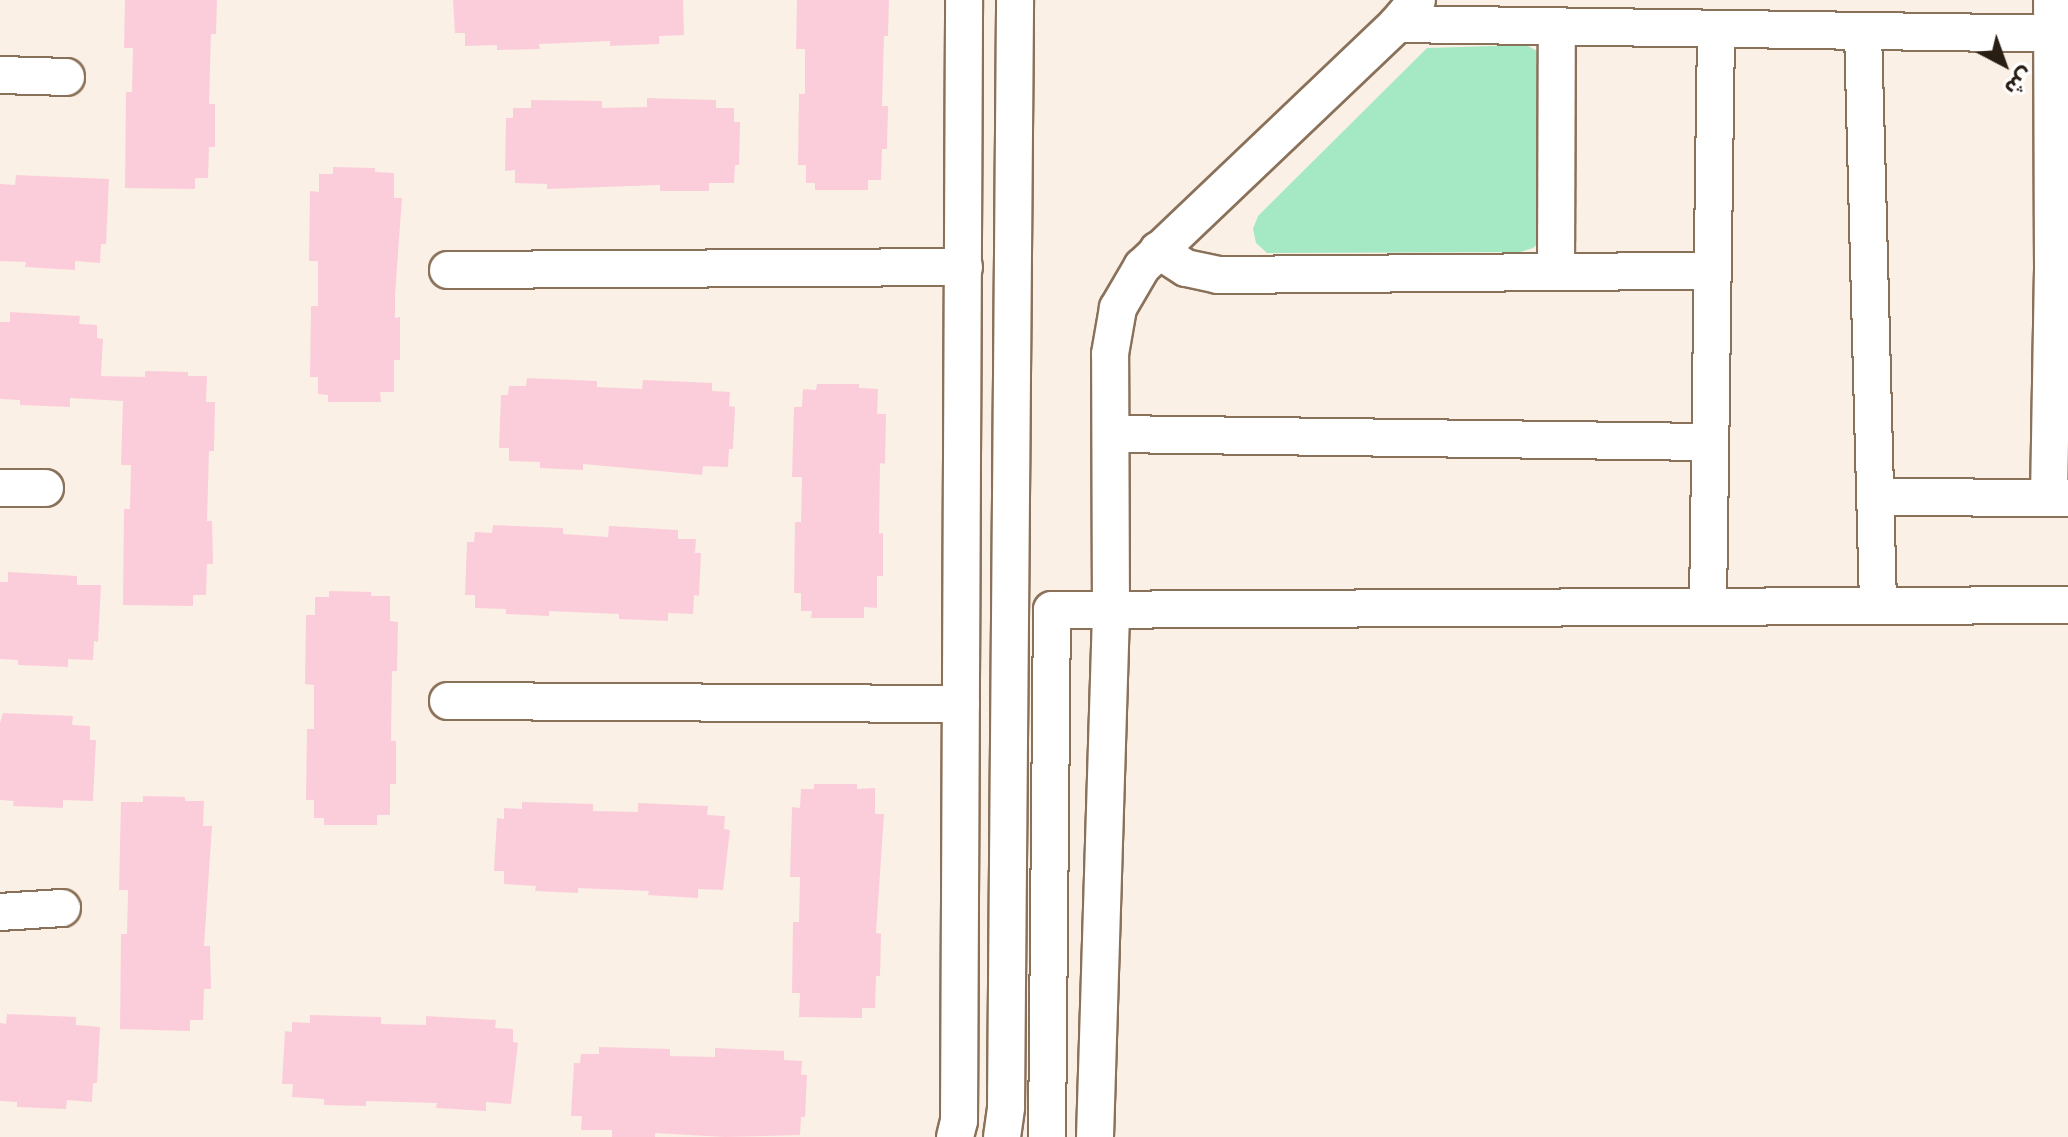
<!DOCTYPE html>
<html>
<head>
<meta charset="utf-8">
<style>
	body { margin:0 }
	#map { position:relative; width:2068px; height:1137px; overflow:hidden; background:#fbf0e5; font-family:Inter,"Noto Sans Arabic",sans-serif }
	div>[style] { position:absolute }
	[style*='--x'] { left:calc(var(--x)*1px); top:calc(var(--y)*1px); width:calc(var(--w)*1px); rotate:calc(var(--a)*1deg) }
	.green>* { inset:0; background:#a5e9c4 }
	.building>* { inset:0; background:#fbcddb }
	.roads { filter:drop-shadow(2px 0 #8a715a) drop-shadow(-2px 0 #8a715a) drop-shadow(0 2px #8a715a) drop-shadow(0 -2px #8a715a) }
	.minor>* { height:36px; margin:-18px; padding:0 18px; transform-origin:18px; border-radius:18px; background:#fff }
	span { translate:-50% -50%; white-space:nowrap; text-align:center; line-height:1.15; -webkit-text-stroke:8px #fff; paint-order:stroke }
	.north { position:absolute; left:1964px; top:24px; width:80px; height:80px; -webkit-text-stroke:6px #fff; paint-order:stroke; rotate:139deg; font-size:22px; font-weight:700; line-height:32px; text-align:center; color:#281e14 }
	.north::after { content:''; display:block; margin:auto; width:28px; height:36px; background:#281e14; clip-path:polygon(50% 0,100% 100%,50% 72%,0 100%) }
</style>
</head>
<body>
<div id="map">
	<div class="green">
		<i style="clip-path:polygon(1526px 45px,1541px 53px,1541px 241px,1533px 248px,1520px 252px,1267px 253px,1256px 243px,1253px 229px,1258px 216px,1427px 48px)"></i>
	</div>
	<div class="building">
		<i style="clip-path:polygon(125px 0,217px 0,216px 34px,211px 34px,209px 104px,215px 104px,215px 147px,209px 147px,208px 178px,195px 178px,195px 189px,125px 188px,126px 92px,132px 92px,133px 48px,124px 48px)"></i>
		<i style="clip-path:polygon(453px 0,683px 0,684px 35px,659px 36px,659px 44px,610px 46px,610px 41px,539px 44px,540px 49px,497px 50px,497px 45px,465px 46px,465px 33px,455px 33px)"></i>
		<i style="clip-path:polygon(797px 0,889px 0,888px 36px,884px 36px,882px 106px,888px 106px,887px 149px,882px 149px,881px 180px,868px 180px,868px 190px,815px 190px,815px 183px,806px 183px,806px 165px,798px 165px,799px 94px,805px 94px,805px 49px,796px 49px)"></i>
		<i style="clip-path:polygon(647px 98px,716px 100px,716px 108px,734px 108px,734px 122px,740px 122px,739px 165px,735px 165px,734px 183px,709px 183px,709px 191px,660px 191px,660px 185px,547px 189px,547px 184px,515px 183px,515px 170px,505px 171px,506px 118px,513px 118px,513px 108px,531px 108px,531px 100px,602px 101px,602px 108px,647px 107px)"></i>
		<i style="clip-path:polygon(333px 167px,375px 168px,375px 172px,394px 173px,394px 198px,402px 198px,395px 295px,395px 318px,400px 317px,400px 360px,394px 360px,394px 392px,380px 392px,381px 402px,328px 402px,328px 395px,318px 394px,318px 377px,310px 377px,311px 306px,318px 306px,318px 261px,309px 261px,310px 191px,319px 192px,319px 174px,333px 174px)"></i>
		<i style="clip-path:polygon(16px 175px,109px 179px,106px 244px,101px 244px,100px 263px,75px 261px,75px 270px,25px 267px,26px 262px,0 261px,0 184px,15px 185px)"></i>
		<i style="clip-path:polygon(10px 312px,80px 316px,79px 324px,97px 325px,97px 338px,103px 339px,101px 376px,145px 377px,145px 371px,188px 372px,188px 376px,207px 376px,206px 402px,215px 402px,214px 451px,209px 451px,207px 521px,212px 521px,213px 564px,207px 564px,206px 595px,193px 595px,193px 606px,123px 605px,124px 509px,130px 509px,131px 465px,121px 465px,123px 401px,70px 398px,70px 407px,20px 405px,20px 400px,0 399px,0 322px,10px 322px)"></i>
		<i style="clip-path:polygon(527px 378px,597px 381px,597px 387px,642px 389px,643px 380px,712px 383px,712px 391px,730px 392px,729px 406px,735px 407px,733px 449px,729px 449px,728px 467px,703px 466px,702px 475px,583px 464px,583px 470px,540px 468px,540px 462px,509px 461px,509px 448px,499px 448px,501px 395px,508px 395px,509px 386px,526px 386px)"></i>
		<i style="clip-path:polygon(817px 384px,859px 384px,859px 388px,878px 389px,877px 414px,886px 414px,885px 464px,880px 463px,879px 534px,883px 533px,883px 576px,877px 576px,877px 608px,864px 607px,864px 618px,811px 618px,812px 611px,801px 611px,801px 593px,794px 593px,795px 522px,801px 522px,802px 477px,792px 477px,794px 407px,802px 407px,803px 389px,816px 390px)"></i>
		<i style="clip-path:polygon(493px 525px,563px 528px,563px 534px,608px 537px,609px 526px,678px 530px,678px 539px,696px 539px,695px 553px,701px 553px,699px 596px,694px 595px,693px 614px,668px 613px,668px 621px,619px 619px,619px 614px,549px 611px,549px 616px,506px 614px,506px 609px,475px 608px,475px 595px,465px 595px,467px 542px,474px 542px,475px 532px,492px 533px)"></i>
		<i style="clip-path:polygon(8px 572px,77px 576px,77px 585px,101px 585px,98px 642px,94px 641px,93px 660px,68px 659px,68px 667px,18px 665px,18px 660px,0 659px,0 582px,8px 582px)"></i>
		<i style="clip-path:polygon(329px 591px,371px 592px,371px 596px,390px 596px,390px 621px,398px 622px,397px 671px,392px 671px,391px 741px,396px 741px,396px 784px,390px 784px,390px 815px,377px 815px,377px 825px,324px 825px,324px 818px,314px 818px,314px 800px,306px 800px,307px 729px,314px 729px,314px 685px,305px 684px,306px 615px,315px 615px,315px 597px,329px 597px)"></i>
		<i style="clip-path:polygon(3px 713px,73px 716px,72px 725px,90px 726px,90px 740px,96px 740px,93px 801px,63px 800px,63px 808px,13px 806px,14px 801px,0 800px,0 723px)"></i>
		<i style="clip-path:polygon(814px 784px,857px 784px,857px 789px,875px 788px,875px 814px,884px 814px,876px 933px,881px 934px,880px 976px,876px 976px,875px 1008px,862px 1008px,862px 1018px,799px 1017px,800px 993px,792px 993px,793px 922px,799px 922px,800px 877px,790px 877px,792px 807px,800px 808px,801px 789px,814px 789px)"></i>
		<i style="clip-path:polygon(143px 796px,185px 797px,185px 801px,204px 801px,203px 826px,212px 826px,204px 946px,210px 946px,211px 989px,204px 989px,203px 1020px,190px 1020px,190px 1031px,120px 1029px,121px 934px,127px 934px,128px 890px,119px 890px,121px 802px,143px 802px)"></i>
		<i style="clip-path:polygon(522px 802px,593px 804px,593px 811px,638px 812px,638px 803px,708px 806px,707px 815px,725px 816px,724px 829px,730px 830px,723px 890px,698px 889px,698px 898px,648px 895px,649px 891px,578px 888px,578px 893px,535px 891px,536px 886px,504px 884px,504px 871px,494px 871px,497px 818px,504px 819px,504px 808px,522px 809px)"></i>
		<i style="clip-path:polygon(7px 1014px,76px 1017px,76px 1025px,100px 1027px,97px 1083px,93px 1083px,92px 1102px,67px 1100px,66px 1109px,17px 1107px,17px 1102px,0 1101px,0 1023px,6px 1024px)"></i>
		<i style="clip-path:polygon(310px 1015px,381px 1017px,381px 1024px,426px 1025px,426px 1016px,496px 1020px,495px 1028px,513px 1029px,513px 1042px,518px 1043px,511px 1104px,486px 1102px,486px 1111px,436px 1108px,437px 1103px,366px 1101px,366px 1106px,324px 1105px,324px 1099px,292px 1097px,293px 1084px,282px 1084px,285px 1031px,292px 1032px,292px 1022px,310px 1023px)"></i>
		<i style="clip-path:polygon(599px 1047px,670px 1049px,670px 1056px,715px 1057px,715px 1048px,784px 1051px,784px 1060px,802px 1061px,801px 1075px,807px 1075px,805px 1117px,801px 1117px,800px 1135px,725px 1137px,655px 1133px,655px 1137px,612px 1137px,612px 1130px,581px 1130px,582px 1116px,571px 1116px,574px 1063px,580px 1063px,581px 1054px,599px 1054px)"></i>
	</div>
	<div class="roads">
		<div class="minor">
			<i style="--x:1397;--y:24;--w:671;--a:0.85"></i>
			<i style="--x:1863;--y:31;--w:574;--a:88.5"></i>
			<i style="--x:0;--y:75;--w:66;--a:1.7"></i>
			<i style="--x:1158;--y:250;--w:33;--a:33"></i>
			<i style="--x:1186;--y:268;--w:33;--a:12"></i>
			<i style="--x:1218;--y:275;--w:493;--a:-0.5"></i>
			<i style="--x:448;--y:270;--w:516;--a:-0.33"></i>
			<i style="--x:1556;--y:270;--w:244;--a:-89.8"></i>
			<i style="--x:1112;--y:434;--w:597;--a:0.77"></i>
			<i style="--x:0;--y:488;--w:45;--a:0"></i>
			<i style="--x:1876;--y:497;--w:192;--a:0.3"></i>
			<i style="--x:2049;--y:498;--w:229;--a:-89"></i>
			<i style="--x:2053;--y:269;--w:269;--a:-90.2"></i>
			<i style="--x:1708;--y:605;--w:576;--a:-89.2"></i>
			<i style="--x:448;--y:701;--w:513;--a:0.34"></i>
			<i style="--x:0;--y:912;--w:62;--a:-3.7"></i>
			<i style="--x:955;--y:1137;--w:16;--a:-76"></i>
			<i style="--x:959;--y:1121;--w:1121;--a:-89.74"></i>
			<i style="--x:1002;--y:1137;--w:30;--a:-82"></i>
			<i style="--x:1006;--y:1107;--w:1107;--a:-89.53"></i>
			<i style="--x:1047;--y:1137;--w:527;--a:-89.46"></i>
			<i style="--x:1052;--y:610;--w:1016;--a:-0.28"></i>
			<i style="--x:1095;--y:1137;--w:525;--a:-88.25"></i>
			<i style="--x:1111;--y:612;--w:258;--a:-90.2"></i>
			<i style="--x:1110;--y:354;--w:47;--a:-80.1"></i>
			<i style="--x:1118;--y:308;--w:48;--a:-59.7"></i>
			<i style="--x:1142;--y:267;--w:352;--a:-43.6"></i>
			<i style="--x:1397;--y:24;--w:31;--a:-50"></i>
		</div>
	</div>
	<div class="north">ش</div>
</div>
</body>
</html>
